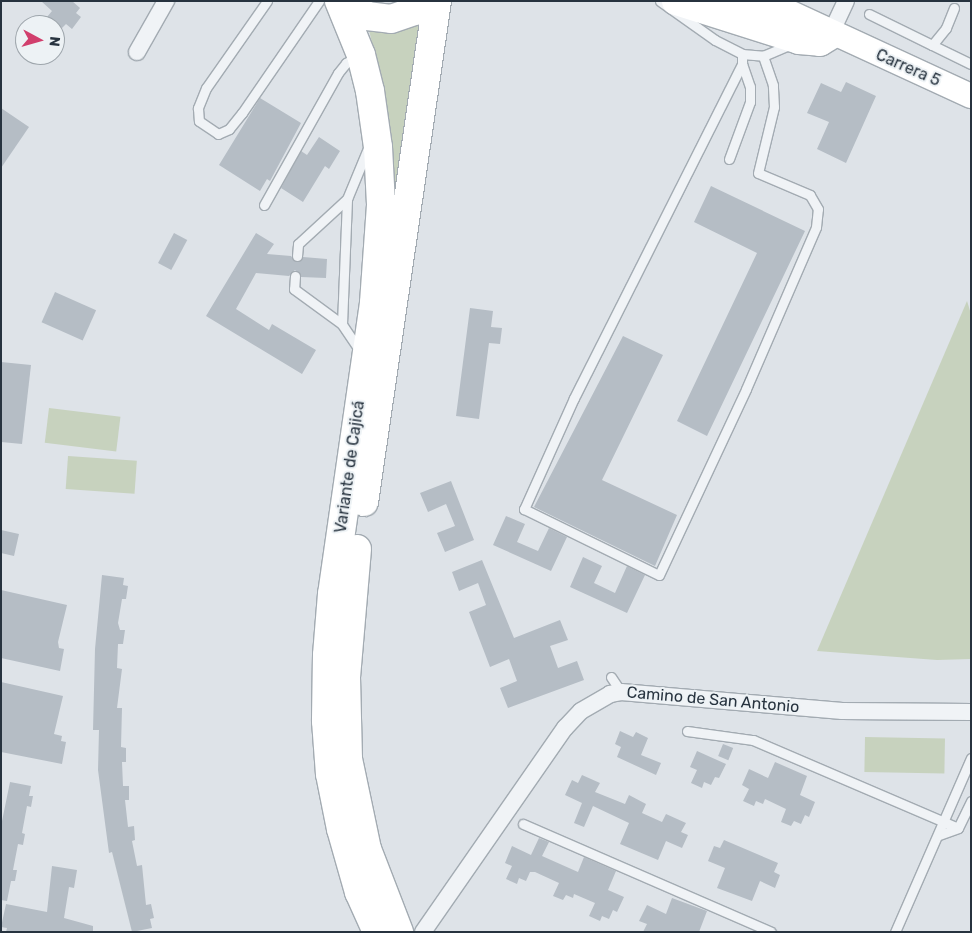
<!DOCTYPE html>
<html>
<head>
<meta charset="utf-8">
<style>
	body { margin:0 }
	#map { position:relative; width:972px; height:933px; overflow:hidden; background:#dee3e8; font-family:Rubik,sans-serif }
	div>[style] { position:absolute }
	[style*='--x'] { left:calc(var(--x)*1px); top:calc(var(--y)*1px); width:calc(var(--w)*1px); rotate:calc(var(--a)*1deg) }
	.green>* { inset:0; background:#c7d2be; transform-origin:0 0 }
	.building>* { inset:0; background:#b5bdc5; transform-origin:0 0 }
	.roads { filter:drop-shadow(1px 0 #a3abb2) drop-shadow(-1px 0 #a3abb2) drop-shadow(0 1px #a3abb2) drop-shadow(0 -1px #a3abb2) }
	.lane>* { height:9px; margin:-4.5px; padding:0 4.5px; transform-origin:4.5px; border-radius:4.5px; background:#f0f3f6 }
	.street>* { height:16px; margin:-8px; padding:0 8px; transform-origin:8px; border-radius:8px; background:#f0f3f6 }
	.secondary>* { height:24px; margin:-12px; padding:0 12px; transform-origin:12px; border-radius:12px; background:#fff }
	.highway>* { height:28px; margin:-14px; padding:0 14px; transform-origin:14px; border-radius:14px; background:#fff }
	span { translate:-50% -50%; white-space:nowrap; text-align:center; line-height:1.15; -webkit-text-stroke:4px #edf2f5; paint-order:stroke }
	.street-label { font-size:16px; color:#27333f }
	.frame { position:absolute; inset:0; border:2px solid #27333f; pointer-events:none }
	.north { position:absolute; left:15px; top:15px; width:50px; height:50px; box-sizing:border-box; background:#edf2f5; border:1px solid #9ea6ac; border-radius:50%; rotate:96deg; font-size:14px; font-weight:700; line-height:20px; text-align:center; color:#27333f }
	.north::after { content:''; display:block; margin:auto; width:18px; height:22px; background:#d13f6d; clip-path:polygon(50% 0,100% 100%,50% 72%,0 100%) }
</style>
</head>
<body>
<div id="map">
	<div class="green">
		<i style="clip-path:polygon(420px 21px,392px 226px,387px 107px,369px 30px)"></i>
		<i style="clip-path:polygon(967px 301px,971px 314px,971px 659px,937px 660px,817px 651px)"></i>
		<i style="left:49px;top:408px;width:72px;height:35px;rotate:7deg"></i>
		<i style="left:68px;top:456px;width:69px;height:33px;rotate:4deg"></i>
		<i style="left:865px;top:737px;width:80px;height:35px;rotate:1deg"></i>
	</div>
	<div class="building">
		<i style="clip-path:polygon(41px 1px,72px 1px,80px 8px,76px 13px,81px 17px,72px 29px,66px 24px,62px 28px,47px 17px,52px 11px)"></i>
		<i style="clip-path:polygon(846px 82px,876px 96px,846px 163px,817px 149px,829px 122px,807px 113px,821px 83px,841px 92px)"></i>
		<i style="clip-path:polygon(260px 98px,301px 123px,270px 181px,267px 179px,260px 191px,219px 165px)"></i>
		<i style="clip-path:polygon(1px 108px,29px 127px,1px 168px)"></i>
		<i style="clip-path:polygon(319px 137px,340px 151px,329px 169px,325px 166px,303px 202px,281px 188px,301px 151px,307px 155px)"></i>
		<i style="clip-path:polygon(711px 186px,805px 231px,707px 436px,677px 421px,757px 253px,694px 222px)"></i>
		<i style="left:174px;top:233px;width:15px;height:34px;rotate:28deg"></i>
		<i style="clip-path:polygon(256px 233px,274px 244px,267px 254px,291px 256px,296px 262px,303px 257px,327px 259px,326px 278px,301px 277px,295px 270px,289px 276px,256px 273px,236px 309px,269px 330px,272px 324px,316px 350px,302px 374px,206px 316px)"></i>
		<i style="left:55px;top:292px;width:45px;height:33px;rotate:24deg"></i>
		<i style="clip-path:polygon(470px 308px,493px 311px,491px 327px,502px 328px,500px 344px,489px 343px,479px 419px,456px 416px)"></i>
		<i style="clip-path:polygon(623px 336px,663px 355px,602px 480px,677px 515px,655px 566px,534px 507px)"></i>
		<i style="clip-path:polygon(1px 362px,31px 365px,22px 444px,1px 442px)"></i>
		<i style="clip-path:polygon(451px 481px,474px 540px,445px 552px,437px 533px,455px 526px,446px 504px,428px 512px,420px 493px)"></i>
		<i style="clip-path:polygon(506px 516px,525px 524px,517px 542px,538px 551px,549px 528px,567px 537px,551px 571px,493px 545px)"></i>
		<i style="clip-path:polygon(1px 530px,19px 534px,14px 556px,1px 553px)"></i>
		<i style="clip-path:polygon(583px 557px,602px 566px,594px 583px,615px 593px,627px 566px,645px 575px,627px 613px,570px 587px)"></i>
		<i style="clip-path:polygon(482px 560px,514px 638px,560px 620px,568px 640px,550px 646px,558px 668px,577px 661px,584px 680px,508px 708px,500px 688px,517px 681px,509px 659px,490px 667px,469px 612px,486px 605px,478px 583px,459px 591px,452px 572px)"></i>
		<i style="clip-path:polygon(102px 575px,124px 578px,123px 585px,128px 586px,126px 599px,122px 599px,118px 623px,120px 630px,125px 630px,123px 644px,118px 644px,117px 668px,122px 669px,117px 708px,122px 708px,121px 747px,126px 748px,126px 762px,122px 762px,123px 786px,129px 786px,129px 800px,125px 800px,128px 827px,134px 826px,135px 840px,132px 841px,137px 866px,142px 865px,146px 905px,151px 904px,154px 918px,150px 919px,152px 928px,132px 932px,112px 852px,109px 853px,98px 770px,99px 730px,93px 730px,95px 649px)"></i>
		<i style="clip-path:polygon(1px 590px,67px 605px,58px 642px,59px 648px,64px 649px,60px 671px,1px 658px)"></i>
		<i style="clip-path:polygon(1px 682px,63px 696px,54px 734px,62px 736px,61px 741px,66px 742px,62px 764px,1px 752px)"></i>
		<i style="clip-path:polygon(620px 731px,633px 737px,636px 732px,648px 738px,641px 755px,661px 763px,656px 775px,617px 757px,621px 747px,615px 744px)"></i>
		<i style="left:723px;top:744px;width:11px;height:13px;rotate:22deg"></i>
		<i style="clip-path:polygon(697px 751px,726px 764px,719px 778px,715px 777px,711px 785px,704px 782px,702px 788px,691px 783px,697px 770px,690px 767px)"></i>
		<i style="clip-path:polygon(775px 762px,807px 776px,800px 795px,815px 802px,809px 817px,805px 815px,801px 824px,794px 821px,791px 826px,781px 822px,786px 809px,765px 799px,763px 804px,756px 801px,754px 806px,743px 801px,749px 789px,742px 785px,749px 769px,768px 778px)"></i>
		<i style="clip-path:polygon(582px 775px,600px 783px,595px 792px,625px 804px,629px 795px,646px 804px,642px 813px,662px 822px,666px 814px,686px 823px,681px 832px,688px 835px,682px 848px,666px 841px,658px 860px,620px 844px,629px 823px,593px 806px,584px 827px,574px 823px,582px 803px,565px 795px,572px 780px,578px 783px)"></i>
		<i style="clip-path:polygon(10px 782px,31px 786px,29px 796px,33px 796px,31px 807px,27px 806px,22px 833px,25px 834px,23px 845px,18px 844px,13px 870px,17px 870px,15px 881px,11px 881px,7px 901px,1px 900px,1px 826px)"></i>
		<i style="clip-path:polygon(539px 838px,549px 842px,542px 856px,578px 872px,584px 857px,616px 871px,608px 890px,624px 897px,617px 912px,613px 910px,609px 919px,602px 916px,600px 921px,589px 916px,595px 903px,574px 894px,573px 898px,566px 895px,563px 900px,553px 896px,559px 883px,535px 872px,530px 872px,526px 881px,519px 878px,517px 884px,506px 879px,512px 866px,505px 863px,512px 846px,531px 855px)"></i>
		<i style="clip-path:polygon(724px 840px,778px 863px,774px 872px,780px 875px,775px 888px,760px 881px,752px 901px,717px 888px,725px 868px,708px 861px,714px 846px,720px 848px)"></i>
		<i style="clip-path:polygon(52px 866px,77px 870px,74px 888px,69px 887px,64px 918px,93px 926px,93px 932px,6px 932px,7px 928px,1px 927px,6px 904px,47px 912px)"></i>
		<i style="clip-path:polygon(672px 898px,707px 911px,699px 932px,643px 932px,647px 924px,639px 921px,647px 905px,666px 914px)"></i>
	</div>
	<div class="roads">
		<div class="lane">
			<i style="--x:267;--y:1;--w:106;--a:125"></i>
			<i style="--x:206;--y:88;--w:22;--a:112"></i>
			<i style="--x:198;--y:108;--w:13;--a:86"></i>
			<i style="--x:199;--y:121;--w:23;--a:34"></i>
			<i style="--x:218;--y:134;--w:12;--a:-24"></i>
			<i style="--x:229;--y:129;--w:21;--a:-51"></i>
			<i style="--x:242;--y:113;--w:136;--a:-55.5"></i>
			<i style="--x:660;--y:1;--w:67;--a:35.3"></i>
			<i style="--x:715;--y:40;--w:30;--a:27"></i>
			<i style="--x:742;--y:54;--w:21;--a:5"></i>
			<i style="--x:763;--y:56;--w:30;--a:-23"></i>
			<i style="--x:954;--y:8;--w:22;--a:112"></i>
			<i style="--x:946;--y:28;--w:22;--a:129"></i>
			<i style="--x:932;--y:45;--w:43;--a:26"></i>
			<i style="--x:869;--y:14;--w:70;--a:26.2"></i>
			<i style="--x:742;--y:54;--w:10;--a:90"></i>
			<i style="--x:742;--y:64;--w:374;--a:116.7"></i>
			<i style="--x:574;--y:398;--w:122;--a:114.2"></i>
			<i style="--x:524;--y:509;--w:150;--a:26.1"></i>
			<i style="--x:659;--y:575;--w:205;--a:-64.9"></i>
			<i style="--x:746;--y:389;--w:176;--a:-66.6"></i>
			<i style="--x:816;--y:227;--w:18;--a:-84"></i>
			<i style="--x:818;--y:209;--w:16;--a:-120"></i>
			<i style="--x:810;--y:195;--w:56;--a:-157.1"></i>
			<i style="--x:758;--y:173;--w:68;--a:-76.4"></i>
			<i style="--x:774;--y:107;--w:22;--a:-93"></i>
			<i style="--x:773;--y:85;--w:31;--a:-109"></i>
			<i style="--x:729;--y:159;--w:61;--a:-69.8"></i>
			<i style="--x:750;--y:102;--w:15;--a:-90"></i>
			<i style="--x:750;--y:87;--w:24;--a:-109"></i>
			<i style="--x:264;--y:205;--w:151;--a:-60.7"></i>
			<i style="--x:338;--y:73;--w:13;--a:-51"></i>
			<i style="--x:346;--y:63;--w:14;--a:-30"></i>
			<i style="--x:297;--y:256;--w:12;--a:-85"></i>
			<i style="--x:298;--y:244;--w:67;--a:-42.6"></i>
			<i style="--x:295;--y:276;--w:13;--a:94"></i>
			<i style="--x:294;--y:289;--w:59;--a:36.1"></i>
			<i style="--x:360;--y:351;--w:32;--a:-124"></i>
			<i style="--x:342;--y:324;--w:125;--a:-87.7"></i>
			<i style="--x:347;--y:199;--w:57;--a:-67.5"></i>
			<i style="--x:611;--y:677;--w:18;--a:56"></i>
			<i style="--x:687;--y:731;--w:67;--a:7.8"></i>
			<i style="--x:753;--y:740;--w:223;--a:23.2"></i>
			<i style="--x:523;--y:824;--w:270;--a:23.5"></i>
			<i style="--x:939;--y:835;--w:20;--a:-20"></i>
			<i style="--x:958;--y:828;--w:30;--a:-64"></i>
			<i style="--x:895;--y:932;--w:190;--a:-66.4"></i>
		</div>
		<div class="street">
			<i style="--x:831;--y:33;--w:35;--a:-65"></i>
			<i style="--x:137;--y:52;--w:59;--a:-60.4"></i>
			<i style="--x:423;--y:932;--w:249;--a:-55.2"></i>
			<i style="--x:565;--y:728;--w:23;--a:-47"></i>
			<i style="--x:581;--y:711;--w:34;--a:-30"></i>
			<i style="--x:610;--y:694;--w:11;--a:-10"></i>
			<i style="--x:621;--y:692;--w:222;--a:4.9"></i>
			<i style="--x:842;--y:711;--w:129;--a:0.4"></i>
		</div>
		<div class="secondary">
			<i style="--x:729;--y:1;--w:54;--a:18.4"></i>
			<i style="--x:765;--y:1;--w:227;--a:24.8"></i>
		</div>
		<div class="highway">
			<i style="--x:339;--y:1;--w:58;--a:67.8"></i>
			<i style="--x:361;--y:55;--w:37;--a:76"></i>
			<i style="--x:370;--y:91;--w:57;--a:81.9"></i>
			<i style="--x:378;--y:147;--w:58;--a:87"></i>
			<i style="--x:381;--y:205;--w:98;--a:94.1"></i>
			<i style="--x:374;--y:303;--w:294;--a:98.2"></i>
			<i style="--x:332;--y:594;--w:61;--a:94.7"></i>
			<i style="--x:327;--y:655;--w:66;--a:90.9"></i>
			<i style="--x:326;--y:721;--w:53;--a:85.7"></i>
			<i style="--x:330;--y:774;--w:56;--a:78.7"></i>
			<i style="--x:341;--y:829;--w:66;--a:74.1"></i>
			<i style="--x:359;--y:892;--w:44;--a:65.8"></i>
			<i style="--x:344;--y:1;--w:27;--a:33"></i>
			<i style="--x:367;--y:16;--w:24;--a:7"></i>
			<i style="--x:391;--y:19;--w:24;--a:-19"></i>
			<i style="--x:414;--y:11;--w:15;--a:-42"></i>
			<i style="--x:676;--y:1;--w:129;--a:17.6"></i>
			<i style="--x:799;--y:40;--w:21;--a:5"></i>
			<i style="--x:820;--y:42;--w:13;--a:-32"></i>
			<i style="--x:364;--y:502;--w:506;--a:-81.71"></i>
			<i style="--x:357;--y:549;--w:128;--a:94.9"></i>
			<i style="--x:346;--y:677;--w:82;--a:88.6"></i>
			<i style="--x:348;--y:759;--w:92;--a:78.1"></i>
			<i style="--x:367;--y:849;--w:89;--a:68.9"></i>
		</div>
	</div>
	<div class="street-label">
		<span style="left:908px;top:68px;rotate:24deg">Carrera 5</span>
		<span style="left:350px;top:467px;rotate:-82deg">Variante de Cajicá</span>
		<span style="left:713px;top:700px;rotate:5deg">Camino de San Antonio</span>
	</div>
	<div class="frame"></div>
	<div class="north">N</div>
</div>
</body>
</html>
